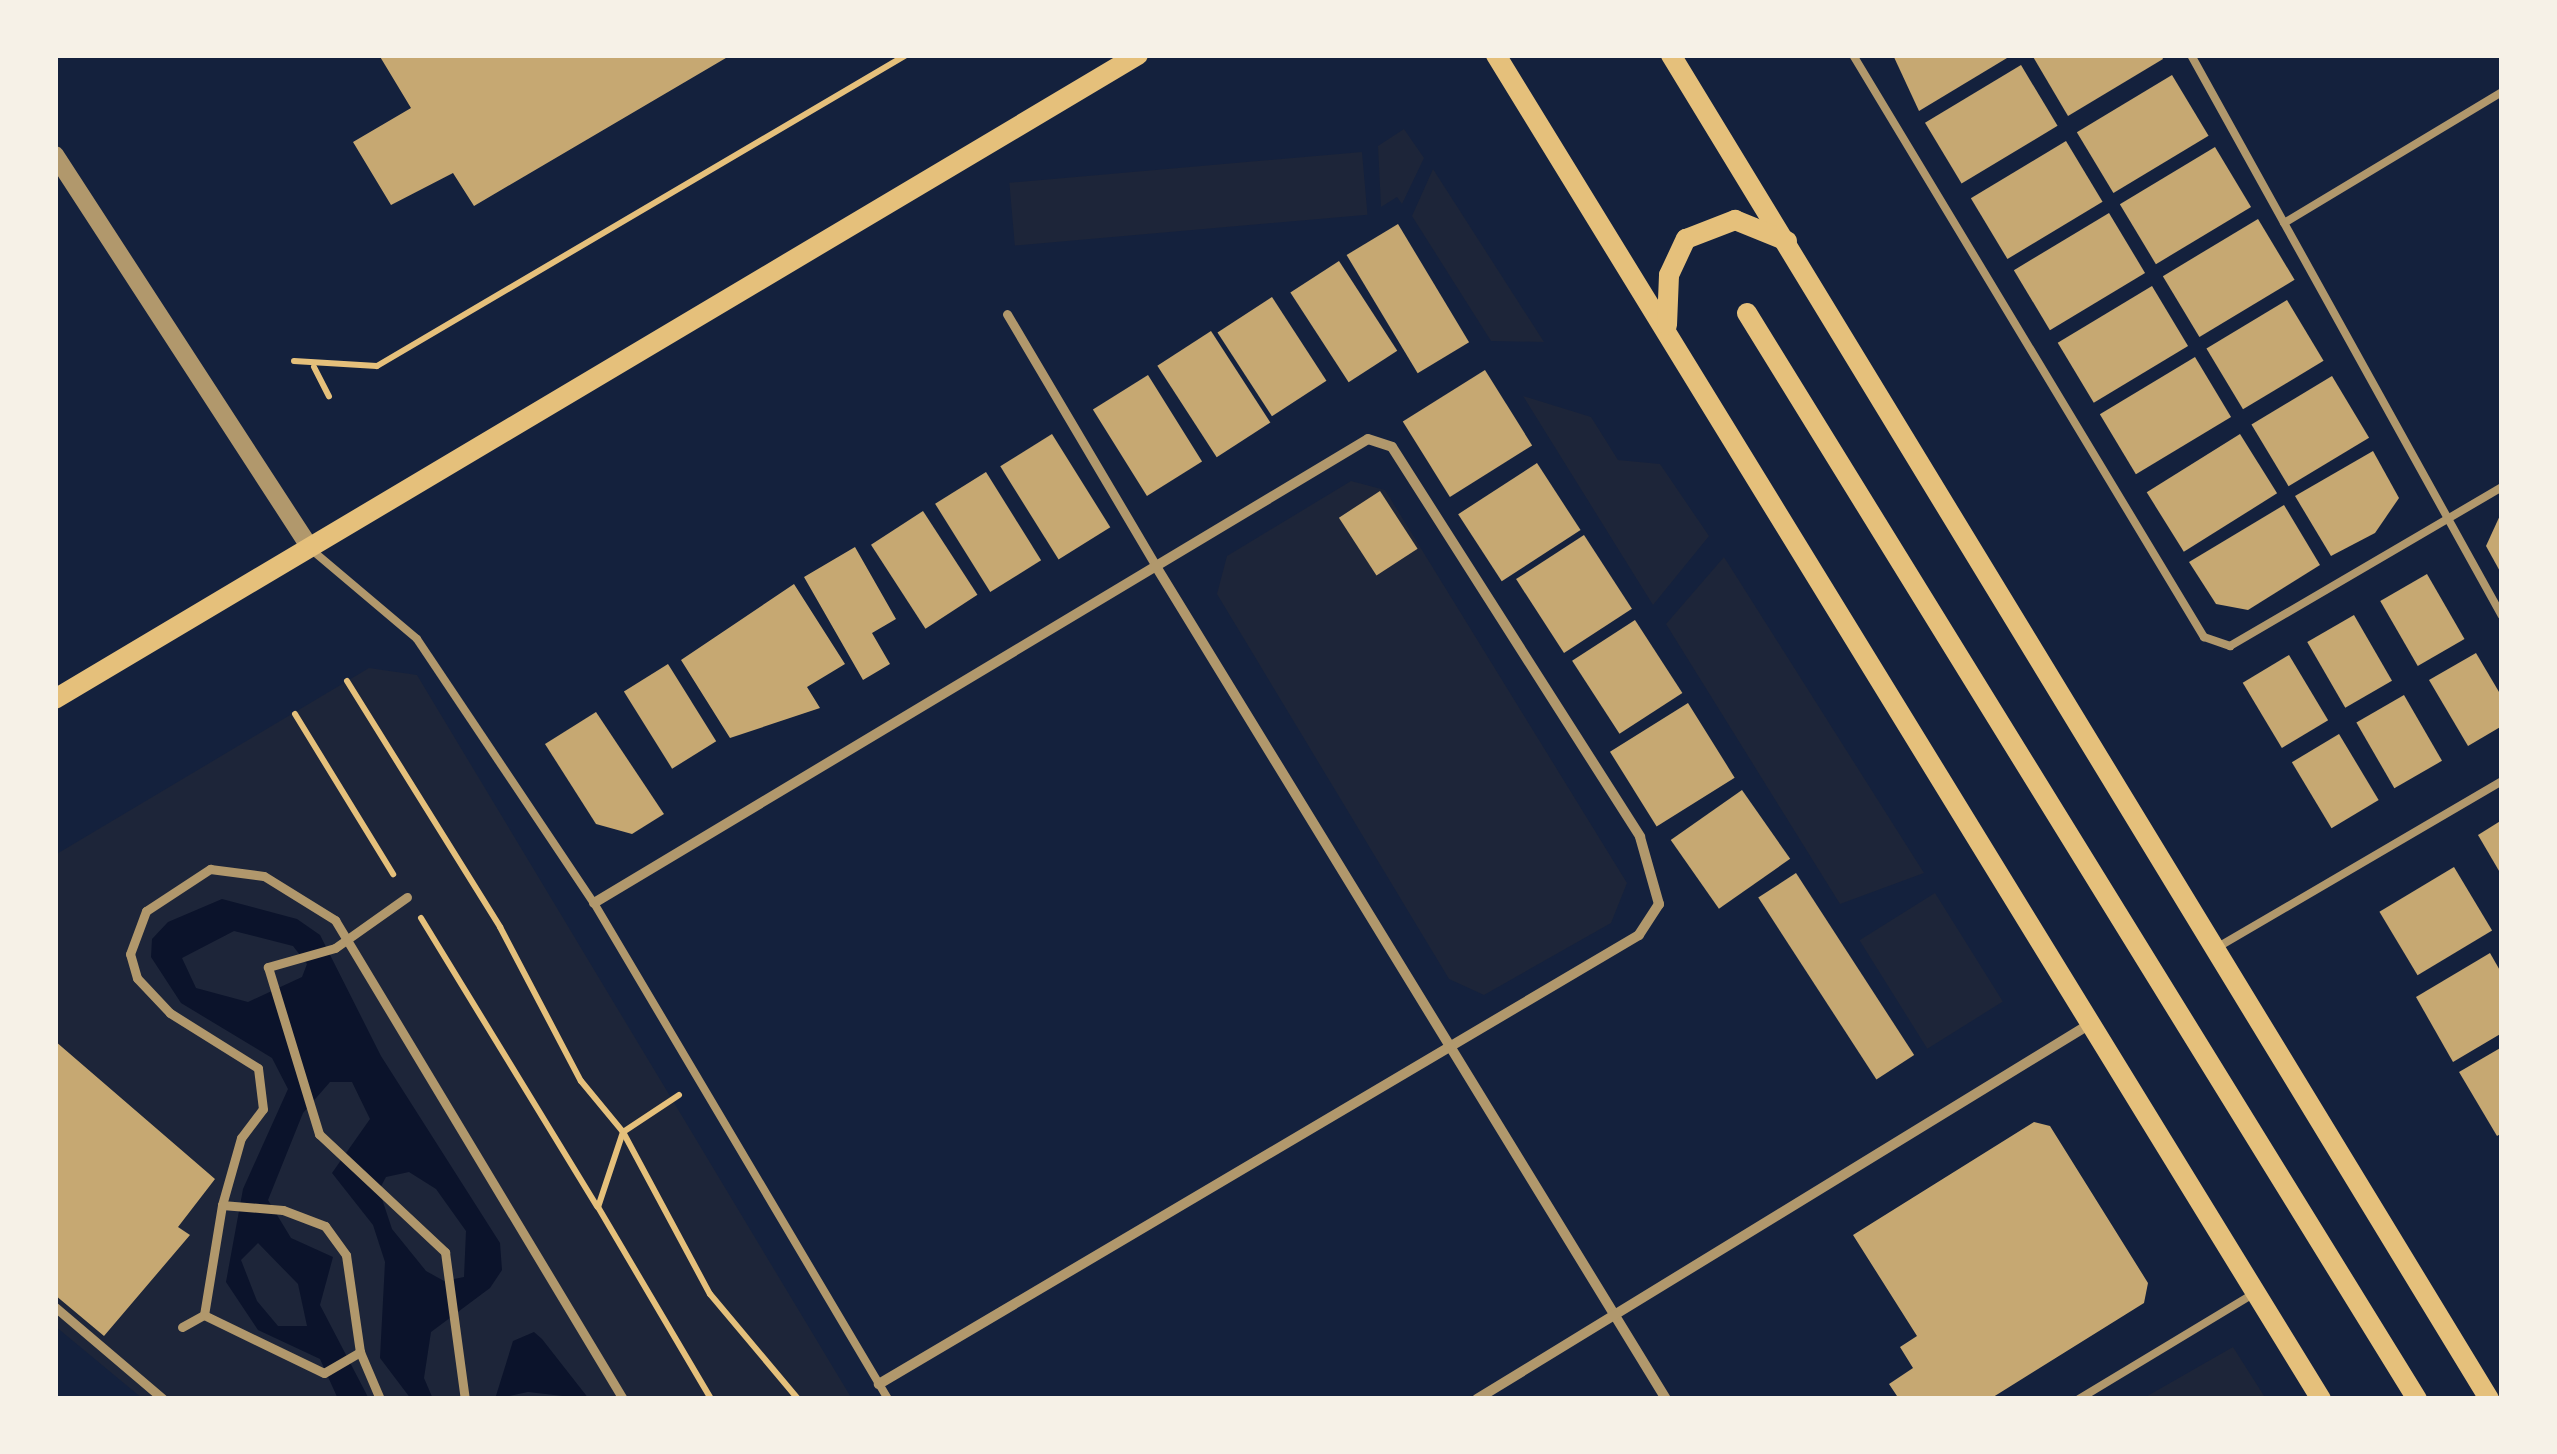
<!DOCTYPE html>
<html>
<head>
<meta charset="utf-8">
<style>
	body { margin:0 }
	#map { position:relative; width:2557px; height:1454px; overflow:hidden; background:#14213d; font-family:Bitter,serif }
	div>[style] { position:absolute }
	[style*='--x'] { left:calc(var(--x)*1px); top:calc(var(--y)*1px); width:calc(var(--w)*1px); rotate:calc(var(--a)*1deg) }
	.green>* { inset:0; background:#1d2539; transform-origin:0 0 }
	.water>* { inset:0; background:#0b132b }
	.building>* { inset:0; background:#c6a872; transform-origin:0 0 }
	.path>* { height:6px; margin:-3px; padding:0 3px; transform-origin:3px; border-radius:3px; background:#e5c07b }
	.service>* { height:8px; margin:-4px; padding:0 4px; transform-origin:4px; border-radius:4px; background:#b1986c }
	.pedestrian>* { height:9px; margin:-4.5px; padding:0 4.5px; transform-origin:4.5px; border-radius:4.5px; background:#b1986c }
	.minor>* { height:10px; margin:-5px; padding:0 5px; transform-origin:5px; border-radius:5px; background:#b1986c }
	.tertiary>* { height:18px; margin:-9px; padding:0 9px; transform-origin:9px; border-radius:9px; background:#b1986c }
	.secondary>* { height:20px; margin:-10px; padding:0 10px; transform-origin:10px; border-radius:10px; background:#e5c07b }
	span { translate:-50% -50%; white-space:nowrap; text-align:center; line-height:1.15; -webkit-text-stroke:10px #f6f1e7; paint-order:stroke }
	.frame { position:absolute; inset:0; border:58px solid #f6f1e7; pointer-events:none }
</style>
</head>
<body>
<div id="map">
	<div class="green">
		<i style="clip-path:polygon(1404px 129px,1424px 158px,1402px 204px,1397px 197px,1381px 207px,1378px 146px)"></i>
		<i style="left:1362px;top:152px;width:63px;height:354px;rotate:85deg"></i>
		<i style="clip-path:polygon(1433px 169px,1544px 342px,1491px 341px,1412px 216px)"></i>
		<i style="clip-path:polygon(1523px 396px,1591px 417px,1618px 460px,1660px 464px,1709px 536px,1653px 605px)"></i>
		<i style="clip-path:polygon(1351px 481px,1385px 490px,1627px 883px,1611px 923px,1484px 995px,1449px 979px,1217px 594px,1227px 556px)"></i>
		<i style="clip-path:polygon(1724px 557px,1924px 873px,1840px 904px,1666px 624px)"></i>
		<i style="clip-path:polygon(369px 668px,417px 675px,852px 1399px,143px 1399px,55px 1326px,55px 855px)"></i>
		<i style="left:1935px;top:893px;width:128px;height:89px;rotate:58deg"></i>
		<i style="clip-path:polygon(2233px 1347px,2266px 1399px,2142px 1399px)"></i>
	</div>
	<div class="water">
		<i style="clip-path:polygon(evenodd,222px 899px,297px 919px,320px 935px,381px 1056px,500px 1243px,502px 1270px,490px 1288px,431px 1332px,424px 1378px,433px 1399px,411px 1399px,380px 1358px,385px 1262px,373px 1225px,332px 1173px,370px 1119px,352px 1082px,330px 1082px,303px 1113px,268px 1200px,291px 1238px,333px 1257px,320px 1305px,369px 1399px,338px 1399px,320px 1359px,258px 1330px,226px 1282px,243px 1189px,288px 1089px,272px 1058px,181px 1003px,151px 957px,152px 939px,168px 922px,222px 899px,234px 931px,293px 946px,307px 964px,302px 977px,248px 1002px,196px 988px,182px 958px,234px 931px,222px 899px,409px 1172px,436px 1189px,466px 1231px,464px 1277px,444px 1281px,426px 1271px,392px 1229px,379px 1190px,386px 1177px,409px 1172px,222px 899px,258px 1243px,298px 1284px,307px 1326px,278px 1326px,257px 1301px,241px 1260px,258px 1243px)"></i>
		<i style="clip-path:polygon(534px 1332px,542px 1339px,589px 1399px,528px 1392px,495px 1399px,513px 1341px)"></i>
	</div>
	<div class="building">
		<i style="clip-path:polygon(379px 55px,731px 55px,474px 206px,453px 173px,391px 205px,353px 142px,411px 108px)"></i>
		<i style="clip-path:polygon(1893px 55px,2012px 55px,1919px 111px)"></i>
		<i style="clip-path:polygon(2032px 55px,2161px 55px,2163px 59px,2068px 116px)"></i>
		<i style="left:2021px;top:65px;width:71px;height:112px;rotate:59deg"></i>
		<i style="left:2172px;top:75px;width:71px;height:111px;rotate:59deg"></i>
		<i style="left:2066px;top:141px;width:71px;height:111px;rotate:59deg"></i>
		<i style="left:2215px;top:147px;width:70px;height:111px;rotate:59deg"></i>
		<i style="left:2109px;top:213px;width:70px;height:111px;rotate:59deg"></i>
		<i style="left:2258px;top:219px;width:71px;height:111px;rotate:59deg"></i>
		<i style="left:1398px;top:224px;width:138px;height:60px;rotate:59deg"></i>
		<i style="left:1339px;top:261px;width:107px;height:58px;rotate:57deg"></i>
		<i style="left:2152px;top:286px;width:70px;height:110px;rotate:59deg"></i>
		<i style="left:1272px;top:297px;width:100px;height:65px;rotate:57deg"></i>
		<i style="left:2287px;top:300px;width:71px;height:94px;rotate:59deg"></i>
		<i style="left:1211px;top:331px;width:109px;height:64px;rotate:57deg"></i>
		<i style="left:2195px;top:357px;width:70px;height:111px;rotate:59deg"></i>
		<i style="left:1485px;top:370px;width:89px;height:97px;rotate:58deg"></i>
		<i style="left:1148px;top:375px;width:102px;height:65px;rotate:58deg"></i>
		<i style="left:2332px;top:376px;width:72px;height:94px;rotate:59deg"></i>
		<i style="left:1052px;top:434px;width:110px;height:61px;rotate:58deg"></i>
		<i style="left:2240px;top:434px;width:70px;height:110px;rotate:58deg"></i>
		<i style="clip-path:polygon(2373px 451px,2399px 498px,2375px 533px,2331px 556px,2295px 496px)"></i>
		<i style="left:1537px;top:463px;width:80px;height:94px;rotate:57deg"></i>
		<i style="left:986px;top:472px;width:104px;height:60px;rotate:58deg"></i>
		<i style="left:1380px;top:491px;width:69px;height:49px;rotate:57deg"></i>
		<i style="clip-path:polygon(2284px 505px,2320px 565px,2248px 610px,2216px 604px,2189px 562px)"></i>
		<i style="left:923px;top:511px;width:100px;height:62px;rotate:57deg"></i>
		<i style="clip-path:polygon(2502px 511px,2502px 575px,2486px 546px)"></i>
		<i style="left:1584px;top:535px;width:88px;height:81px;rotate:57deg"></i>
		<i style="clip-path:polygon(855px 547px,896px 619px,872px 633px,890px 664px,863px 680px,804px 577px)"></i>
		<i style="left:2427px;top:574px;width:75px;height:54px;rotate:60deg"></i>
		<i style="clip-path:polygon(794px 584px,845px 664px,807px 687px,820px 708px,730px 738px,681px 660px)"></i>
		<i style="left:2354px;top:615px;width:76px;height:54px;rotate:60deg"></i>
		<i style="left:1635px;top:620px;width:87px;height:75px;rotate:57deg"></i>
		<i style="clip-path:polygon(2476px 653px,2502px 697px,2502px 726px,2468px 746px,2429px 680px)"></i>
		<i style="left:2289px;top:655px;width:76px;height:54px;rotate:59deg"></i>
		<i style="left:668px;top:664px;width:91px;height:52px;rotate:58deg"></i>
		<i style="left:2404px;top:695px;width:76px;height:55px;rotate:60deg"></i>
		<i style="left:1688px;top:703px;width:88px;height:92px;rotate:58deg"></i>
		<i style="clip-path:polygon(596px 712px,664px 814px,632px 834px,596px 824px,545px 744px)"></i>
		<i style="left:2339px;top:734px;width:77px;height:55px;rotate:59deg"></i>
		<i style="left:1742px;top:790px;width:84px;height:87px;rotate:55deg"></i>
		<i style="clip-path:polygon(2502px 820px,2502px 876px,2478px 835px)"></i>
		<i style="left:2454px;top:867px;width:74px;height:87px;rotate:59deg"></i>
		<i style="left:1796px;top:873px;width:217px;height:45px;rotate:57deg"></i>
		<i style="clip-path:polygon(2490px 953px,2502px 974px,2502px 1033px,2453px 1062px,2416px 997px)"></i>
		<i style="clip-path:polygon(55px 1041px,215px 1179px,178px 1227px,190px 1235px,104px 1336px,55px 1295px)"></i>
		<i style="clip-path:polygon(2502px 1047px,2502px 1133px,2497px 1136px,2459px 1072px)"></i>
		<i style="clip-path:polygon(2034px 1122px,2050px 1126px,2148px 1283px,2144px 1303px,1990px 1399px,1899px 1399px,1889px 1384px,1913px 1368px,1900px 1347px,1917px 1336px,1853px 1235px)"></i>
	</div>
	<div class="path">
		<i style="--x:294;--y:361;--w:83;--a:3.4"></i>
		<i style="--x:377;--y:366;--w:614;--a:-30.45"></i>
		<i style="--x:314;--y:367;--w:33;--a:63"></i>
		<i style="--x:347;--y:681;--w:290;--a:58.1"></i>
		<i style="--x:500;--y:927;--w:174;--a:62.3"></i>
		<i style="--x:581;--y:1081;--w:66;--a:50.5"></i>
		<i style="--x:623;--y:1132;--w:79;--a:108.4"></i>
		<i style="--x:598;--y:1207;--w:223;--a:59.5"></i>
		<i style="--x:295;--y:714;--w:188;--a:58.5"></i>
		<i style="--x:421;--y:918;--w:338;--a:58.6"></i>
		<i style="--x:679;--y:1095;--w:67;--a:146.5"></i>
		<i style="--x:623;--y:1132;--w:184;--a:61.8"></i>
		<i style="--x:710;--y:1294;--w:137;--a:50"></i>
	</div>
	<div class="service">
		<i style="--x:1853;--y:55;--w:680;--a:58.91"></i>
		<i style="--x:2204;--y:637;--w:28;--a:19"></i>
		<i style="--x:2230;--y:646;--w:315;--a:-30.3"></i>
		<i style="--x:2191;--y:55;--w:641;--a:61"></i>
		<i style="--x:2284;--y:223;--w:254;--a:-31"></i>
		<i style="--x:313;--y:551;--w:136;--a:40.2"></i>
		<i style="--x:417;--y:639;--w:318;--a:56.2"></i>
		<i style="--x:594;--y:903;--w:577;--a:59.34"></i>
		<i style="--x:2218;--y:947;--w:329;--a:-30.3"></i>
		<i style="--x:2079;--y:1399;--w:203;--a:-31.1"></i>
	</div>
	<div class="pedestrian">
		<i style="--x:1007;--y:314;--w:295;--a:59.4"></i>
		<i style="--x:407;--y:897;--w:88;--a:144.7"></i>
		<i style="--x:335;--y:948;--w:70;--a:164.2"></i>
		<i style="--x:268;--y:967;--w:175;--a:73"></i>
		<i style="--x:319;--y:1134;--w:173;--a:43.1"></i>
		<i style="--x:445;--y:1252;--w:148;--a:82.3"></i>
		<i style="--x:222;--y:1205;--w:70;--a:-74.2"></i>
		<i style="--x:241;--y:1138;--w:36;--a:-53"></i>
		<i style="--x:263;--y:1109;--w:41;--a:-97"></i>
		<i style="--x:258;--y:1068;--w:104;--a:-148"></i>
		<i style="--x:170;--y:1013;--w:48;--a:-133.3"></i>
		<i style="--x:137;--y:978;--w:25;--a:-106"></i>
		<i style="--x:130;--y:954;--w:46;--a:-69.6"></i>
		<i style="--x:146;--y:911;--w:77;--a:-33.3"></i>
		<i style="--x:210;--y:869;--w:54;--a:7.4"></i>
		<i style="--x:264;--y:876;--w:84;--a:31.8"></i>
		<i style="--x:335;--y:920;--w:559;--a:58.98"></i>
		<i style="--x:55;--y:1307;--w:142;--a:40.4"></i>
		<i style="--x:204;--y:1315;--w:133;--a:25.8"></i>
		<i style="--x:324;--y:1373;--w:42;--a:-30.3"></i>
		<i style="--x:182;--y:1327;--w:25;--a:-29"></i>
		<i style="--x:204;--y:1315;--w:111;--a:-80.7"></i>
		<i style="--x:222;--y:1205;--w:61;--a:4.7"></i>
		<i style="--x:283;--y:1210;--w:45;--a:20.9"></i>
		<i style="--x:325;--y:1226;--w:36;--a:54"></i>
		<i style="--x:346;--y:1255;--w:98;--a:81.8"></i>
		<i style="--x:360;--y:1352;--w:51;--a:66.9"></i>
	</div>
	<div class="minor">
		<i style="--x:1157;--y:568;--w:974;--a:58.51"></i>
		<i style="--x:594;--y:903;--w:902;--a:-30.94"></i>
		<i style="--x:1368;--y:439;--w:25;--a:18"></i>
		<i style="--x:1392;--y:447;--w:462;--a:57.5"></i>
		<i style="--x:1640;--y:837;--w:70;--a:74.2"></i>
		<i style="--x:1659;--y:904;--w:37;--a:123"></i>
		<i style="--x:1639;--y:935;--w:883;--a:149.43"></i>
		<i style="--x:1477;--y:1399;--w:713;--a:-31.46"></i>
	</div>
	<div class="tertiary">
		<i style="--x:55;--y:155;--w:468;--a:57"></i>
	</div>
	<div class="secondary">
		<i style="--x:1496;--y:55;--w:1577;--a:58.46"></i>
		<i style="--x:1671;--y:55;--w:1573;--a:58.67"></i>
		<i style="--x:1747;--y:313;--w:1276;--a:58.33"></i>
		<i style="--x:1667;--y:325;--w:50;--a:-87.7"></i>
		<i style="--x:1669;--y:275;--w:40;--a:-65"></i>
		<i style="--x:1686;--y:239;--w:53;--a:-21.2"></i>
		<i style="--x:1735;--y:220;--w:56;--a:22"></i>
		<i style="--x:55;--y:699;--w:1260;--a:-30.74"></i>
	</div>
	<div class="frame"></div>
</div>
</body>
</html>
